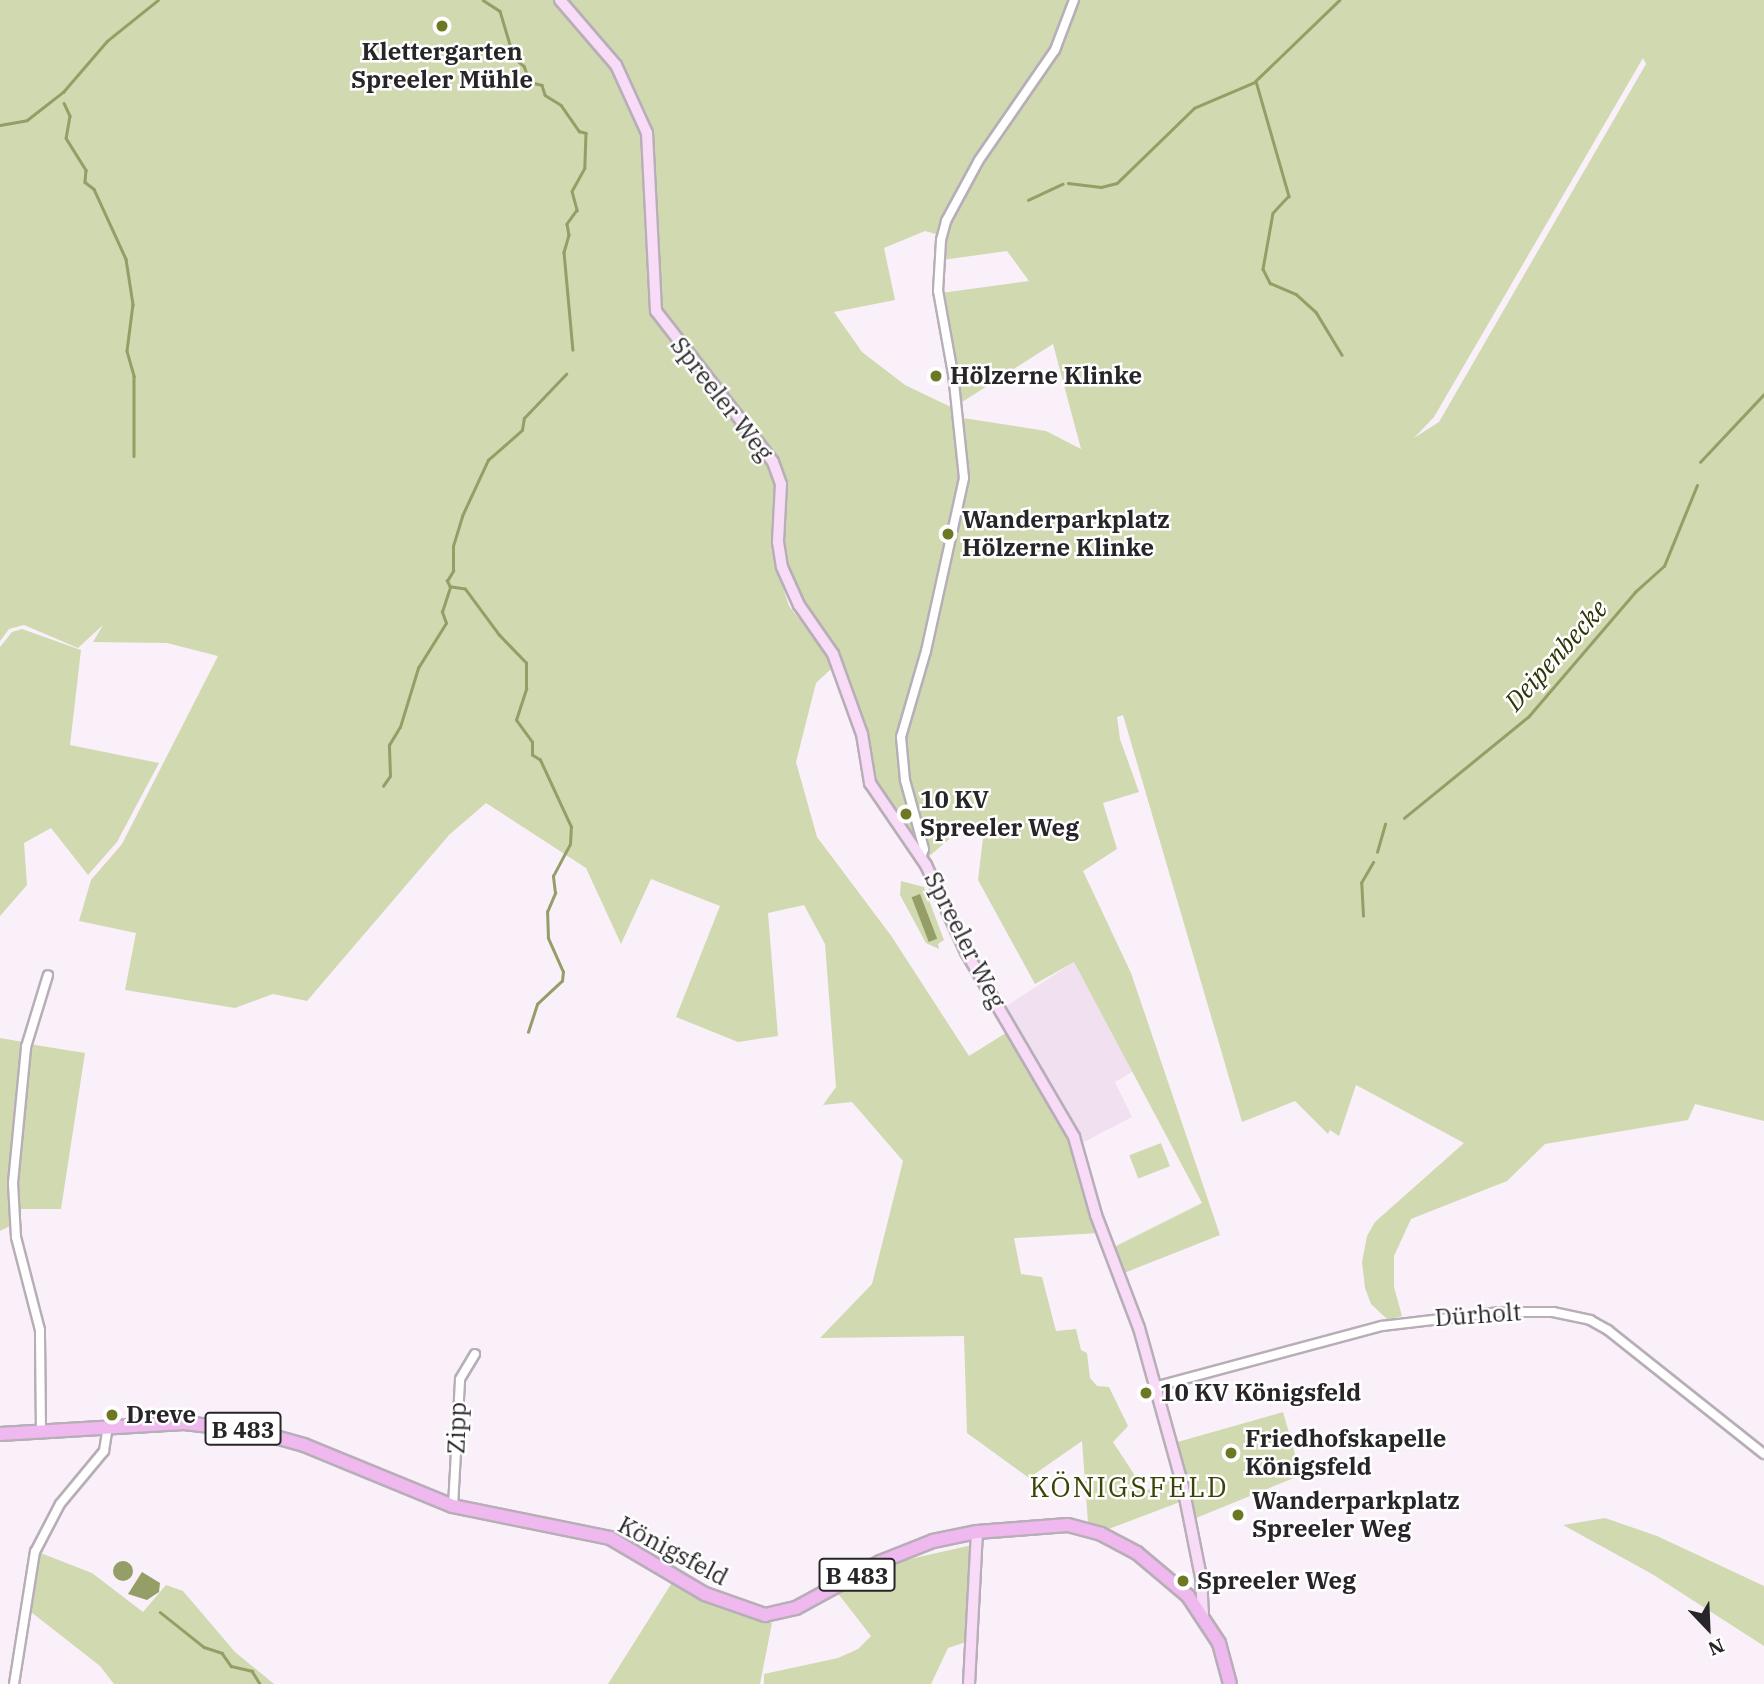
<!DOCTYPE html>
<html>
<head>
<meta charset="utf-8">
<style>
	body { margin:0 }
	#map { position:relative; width:1764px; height:1684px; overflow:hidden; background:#faf0fa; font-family:"IBM Plex Serif",serif }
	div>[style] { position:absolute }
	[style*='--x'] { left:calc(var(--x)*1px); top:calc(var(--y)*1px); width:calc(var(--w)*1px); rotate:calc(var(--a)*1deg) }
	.built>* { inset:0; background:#f1e1f0 }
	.green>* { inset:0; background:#d1d9b0; transform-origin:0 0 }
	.water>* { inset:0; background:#959e66; transform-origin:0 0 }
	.round { border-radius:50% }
	.stream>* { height:2.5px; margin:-1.25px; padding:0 1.25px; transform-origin:1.25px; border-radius:1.25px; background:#959e66 }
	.roads { filter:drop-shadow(2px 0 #b7aeb7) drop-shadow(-2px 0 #b7aeb7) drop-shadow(0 2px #b7aeb7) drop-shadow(0 -2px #b7aeb7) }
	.street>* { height:8px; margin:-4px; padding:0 4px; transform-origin:4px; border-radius:4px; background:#fff }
	.secondary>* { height:10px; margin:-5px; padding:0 5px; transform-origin:5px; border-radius:5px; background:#f7dbf7 }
	.primary>* { height:12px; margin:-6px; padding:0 6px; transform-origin:6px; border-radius:6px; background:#efb8ee }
	.dots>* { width:19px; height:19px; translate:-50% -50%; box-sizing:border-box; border:4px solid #fff; border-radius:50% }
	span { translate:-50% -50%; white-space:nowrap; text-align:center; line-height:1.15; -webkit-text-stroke:5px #fff; paint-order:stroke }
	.shield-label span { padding:2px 5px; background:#fff; border:2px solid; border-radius:5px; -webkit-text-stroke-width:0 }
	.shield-label { font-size:23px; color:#282528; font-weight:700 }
	.poi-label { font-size:24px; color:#282528; font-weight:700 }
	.left { translate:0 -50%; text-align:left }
	.street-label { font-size:24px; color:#282528 }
	.water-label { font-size:26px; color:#2f3306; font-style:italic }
	.quarter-label { font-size:28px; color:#3d4305; letter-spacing:2px }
	.north { position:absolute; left:1673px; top:1593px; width:70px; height:70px; -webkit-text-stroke:5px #fff; paint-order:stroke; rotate:157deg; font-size:19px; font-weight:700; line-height:28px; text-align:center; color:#282528 }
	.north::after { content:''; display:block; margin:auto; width:24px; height:32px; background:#282528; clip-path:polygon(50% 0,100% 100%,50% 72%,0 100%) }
</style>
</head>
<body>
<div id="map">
	<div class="built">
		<i style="clip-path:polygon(1074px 962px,1134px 1071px,1115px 1082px,1132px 1117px,1084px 1142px,1005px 1007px)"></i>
	</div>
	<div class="green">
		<i style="clip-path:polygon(evenodd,0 0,555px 0,598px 46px,633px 102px,647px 144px,650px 190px,649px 144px,636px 102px,608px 54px,560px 0,1071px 0,1054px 48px,994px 129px,939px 235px,925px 231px,884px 248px,895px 300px,834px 312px,862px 352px,905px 385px,953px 408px,963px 418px,1046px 431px,1081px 449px,1053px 344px,959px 404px,941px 293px,1029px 281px,1007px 251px,942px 260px,943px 248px,954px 211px,979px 163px,1063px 42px,1076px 0,1764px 0,1764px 1121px,1695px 1104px,1688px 1120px,1545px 1144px,1507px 1181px,1411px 1219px,1394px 1256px,1394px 1287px,1402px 1316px,1388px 1320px,1371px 1304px,1365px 1288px,1362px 1262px,1367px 1236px,1375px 1222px,1464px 1143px,1356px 1085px,1339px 1136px,1330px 1130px,1328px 1134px,1295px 1101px,1242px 1122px,1123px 715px,1117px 717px,1120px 739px,1139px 792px,1103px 803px,1117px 849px,1083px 871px,1131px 973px,1220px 1235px,1124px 1273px,1112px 1248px,1202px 1203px,1074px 962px,1035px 984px,978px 880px,984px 829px,962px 828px,927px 858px,873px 782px,863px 727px,836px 653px,787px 571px,782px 550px,783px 510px,773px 513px,775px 563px,789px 606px,826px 653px,832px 668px,816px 683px,796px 762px,817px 837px,892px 937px,969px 1056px,1009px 1031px,1072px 1144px,1099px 1233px,1014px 1238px,1021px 1274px,1042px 1277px,1056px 1331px,1076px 1329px,1081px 1350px,1087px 1353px,1090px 1378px,1097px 1386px,1109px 1387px,1128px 1426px,1113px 1442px,1145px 1491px,1176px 1476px,1188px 1494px,1174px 1443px,1283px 1412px,1301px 1475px,1196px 1518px,1188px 1499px,1106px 1530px,1088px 1523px,1082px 1441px,1029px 1478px,967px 1433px,964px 1336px,820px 1338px,872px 1284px,903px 1161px,852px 1102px,823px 1105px,836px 1087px,825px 944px,804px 905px,768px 913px,778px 1036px,738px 1042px,676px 1017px,720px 906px,651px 879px,621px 944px,586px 868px,486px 803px,449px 835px,307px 1001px,273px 994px,235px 1008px,125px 990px,136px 933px,79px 921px,91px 880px,122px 844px,218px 656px,167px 643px,93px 642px,103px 625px,78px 648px,24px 625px,9px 629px,0 641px,0 0,1643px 58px,1646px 64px,1439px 422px,1414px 438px,1434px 417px,1643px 58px)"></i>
		<i style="clip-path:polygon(22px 629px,81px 650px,70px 745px,159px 763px,117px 842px,88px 875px,51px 828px,24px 843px,27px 885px,0 916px,0 647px,12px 632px)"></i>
		<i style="clip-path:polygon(901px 881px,924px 887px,944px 940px,938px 944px,939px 949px,926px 943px,900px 895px)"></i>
		<i style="clip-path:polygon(0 1038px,23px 1042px,10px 1226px,0 1231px)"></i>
		<i style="clip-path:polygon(29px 1044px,85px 1053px,61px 1209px,14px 1209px)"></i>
		<i style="left:1161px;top:1143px;width:25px;height:34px;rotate:69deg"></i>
		<i style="clip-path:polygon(1605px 1518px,1657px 1536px,1764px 1586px,1764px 1646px,1652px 1574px,1563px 1525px)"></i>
		<i style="clip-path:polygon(972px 1545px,966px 1642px,948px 1648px,931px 1684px,764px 1684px,764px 1674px,838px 1658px,858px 1649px,871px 1636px,836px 1591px,897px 1562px)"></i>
		<i style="clip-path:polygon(38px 1552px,92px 1573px,143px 1612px,166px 1585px,183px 1591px,235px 1652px,274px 1684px,114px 1684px,100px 1666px,26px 1608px)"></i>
		<i style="clip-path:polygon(673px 1581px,712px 1603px,772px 1623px,760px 1684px,608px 1684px)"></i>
	</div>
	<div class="water">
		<i style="left:920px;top:894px;width:48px;height:9px;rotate:69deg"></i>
		<i class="round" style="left:113px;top:1561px;width:20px;height:20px"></i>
		<i style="clip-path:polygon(142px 1572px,160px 1583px,159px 1592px,147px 1600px,128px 1594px)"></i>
	</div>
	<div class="stream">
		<i style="--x:483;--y:0;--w:20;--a:33"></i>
		<i style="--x:500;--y:11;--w:49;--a:73.4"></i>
		<i style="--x:514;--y:58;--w:13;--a:39"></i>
		<i style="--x:524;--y:66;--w:17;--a:69"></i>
		<i style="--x:530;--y:82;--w:12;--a:14"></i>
		<i style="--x:542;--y:85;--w:10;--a:73"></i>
		<i style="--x:545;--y:95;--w:19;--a:32"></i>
		<i style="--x:561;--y:105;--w:32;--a:55"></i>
		<i style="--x:579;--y:131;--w:7;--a:16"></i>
		<i style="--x:586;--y:133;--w:35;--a:92"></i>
		<i style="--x:585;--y:168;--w:26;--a:119"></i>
		<i style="--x:572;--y:191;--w:20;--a:75"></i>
		<i style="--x:577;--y:210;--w:17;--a:126"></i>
		<i style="--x:567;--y:224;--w:11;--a:80"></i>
		<i style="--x:569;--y:235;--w:18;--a:106"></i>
		<i style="--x:564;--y:252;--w:98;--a:84.8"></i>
		<i style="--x:1340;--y:0;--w:117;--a:136"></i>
		<i style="--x:1256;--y:81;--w:120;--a:74"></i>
		<i style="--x:1289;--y:196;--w:23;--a:133"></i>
		<i style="--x:1273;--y:213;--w:57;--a:100.1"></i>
		<i style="--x:1263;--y:269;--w:16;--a:63"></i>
		<i style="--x:1270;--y:283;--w:28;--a:23"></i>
		<i style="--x:1296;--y:294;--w:27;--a:42"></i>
		<i style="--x:1316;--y:312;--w:50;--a:58.8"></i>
		<i style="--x:64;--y:103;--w:14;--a:65"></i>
		<i style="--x:70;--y:116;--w:22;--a:100"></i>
		<i style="--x:66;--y:138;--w:38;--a:58"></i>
		<i style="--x:86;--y:170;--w:12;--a:95"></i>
		<i style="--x:85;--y:182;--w:11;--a:38"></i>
		<i style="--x:94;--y:189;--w:77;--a:65.4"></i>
		<i style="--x:126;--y:259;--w:46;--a:81.2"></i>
		<i style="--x:133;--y:304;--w:47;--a:97.3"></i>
		<i style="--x:127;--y:351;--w:26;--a:74"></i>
		<i style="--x:134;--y:376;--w:80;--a:90"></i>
		<i style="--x:0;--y:125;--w:27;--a:-10"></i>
		<i style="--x:27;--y:120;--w:46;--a:-37.9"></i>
		<i style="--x:63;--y:92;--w:67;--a:-49.2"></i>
		<i style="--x:107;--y:41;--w:65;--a:-38.8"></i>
		<i style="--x:1068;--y:183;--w:33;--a:7"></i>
		<i style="--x:1101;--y:187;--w:16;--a:-14"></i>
		<i style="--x:1117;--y:183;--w:107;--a:-44.2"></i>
		<i style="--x:1194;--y:108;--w:66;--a:-23.1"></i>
		<i style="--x:1028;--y:200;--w:38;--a:-25"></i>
		<i style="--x:1700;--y:462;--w:93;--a:-46.7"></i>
		<i style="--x:383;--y:786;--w:12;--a:-55"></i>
		<i style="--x:390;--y:776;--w:31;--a:-92"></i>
		<i style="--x:389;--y:745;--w:21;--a:-59"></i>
		<i style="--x:400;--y:727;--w:62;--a:-73"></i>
		<i style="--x:418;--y:668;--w:53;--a:-58.1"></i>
		<i style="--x:446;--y:623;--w:12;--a:-110"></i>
		<i style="--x:442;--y:612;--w:26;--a:-72"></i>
		<i style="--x:1404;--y:818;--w:160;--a:-39.2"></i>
		<i style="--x:1528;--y:717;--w:165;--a:-49.4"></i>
		<i style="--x:1635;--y:592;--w:39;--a:-42"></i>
		<i style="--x:1664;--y:566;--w:87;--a:-67.8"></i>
		<i style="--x:1377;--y:852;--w:29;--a:-74"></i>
		<i style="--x:1363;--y:916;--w:33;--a:-93"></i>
		<i style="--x:1361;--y:883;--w:24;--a:-60"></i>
		<i style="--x:528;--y:1032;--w:29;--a:-72"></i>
		<i style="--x:537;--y:1004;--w:34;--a:-43"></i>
		<i style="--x:562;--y:981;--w:9;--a:-84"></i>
		<i style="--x:563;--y:972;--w:37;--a:-114"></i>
		<i style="--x:548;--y:938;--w:26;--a:-92"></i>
		<i style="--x:547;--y:912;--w:21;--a:-67"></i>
		<i style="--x:555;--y:893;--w:17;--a:-97"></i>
		<i style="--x:553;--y:876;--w:36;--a:-62"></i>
		<i style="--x:570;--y:844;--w:17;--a:-87"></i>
		<i style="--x:571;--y:827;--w:74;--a:-114.8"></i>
		<i style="--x:540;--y:760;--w:9;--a:-148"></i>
		<i style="--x:532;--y:755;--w:13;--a:-90"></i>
		<i style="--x:532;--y:742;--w:27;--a:-126"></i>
		<i style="--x:516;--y:720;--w:33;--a:-72"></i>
		<i style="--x:526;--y:689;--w:26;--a:-90"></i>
		<i style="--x:526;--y:663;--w:39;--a:-134"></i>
		<i style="--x:499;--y:635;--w:57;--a:-126.5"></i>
		<i style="--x:465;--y:589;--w:15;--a:-172"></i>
		<i style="--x:450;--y:587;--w:7;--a:-117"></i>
		<i style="--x:447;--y:581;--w:12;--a:-59"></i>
		<i style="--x:453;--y:571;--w:25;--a:-90"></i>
		<i style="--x:453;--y:546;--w:31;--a:-73"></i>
		<i style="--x:462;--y:516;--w:62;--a:-65.1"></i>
		<i style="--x:488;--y:460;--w:45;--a:-41.4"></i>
		<i style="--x:522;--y:430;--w:12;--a:-81"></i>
		<i style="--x:524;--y:418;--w:61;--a:-46.3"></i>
		<i style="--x:160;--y:1612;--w:56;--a:38.5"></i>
		<i style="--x:204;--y:1647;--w:19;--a:18"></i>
		<i style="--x:222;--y:1653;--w:16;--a:55"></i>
		<i style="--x:231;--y:1666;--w:22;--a:13"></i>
		<i style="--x:252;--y:1671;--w:15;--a:58"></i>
	</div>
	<div class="roads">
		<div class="street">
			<i style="--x:921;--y:858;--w:9;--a:-72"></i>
			<i style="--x:924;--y:849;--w:72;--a:-105.4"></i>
			<i style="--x:905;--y:780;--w:43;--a:-95.3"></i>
			<i style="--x:901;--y:737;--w:90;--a:-73.8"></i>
			<i style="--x:926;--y:651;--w:177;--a:-77.6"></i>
			<i style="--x:964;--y:478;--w:105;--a:-96"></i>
			<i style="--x:953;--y:374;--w:84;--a:-100.2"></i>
			<i style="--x:938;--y:291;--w:51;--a:-86.6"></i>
			<i style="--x:941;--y:240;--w:20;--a:-75"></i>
			<i style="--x:946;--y:221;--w:69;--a:-61.6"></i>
			<i style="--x:979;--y:160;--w:134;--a:-55.4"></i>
			<i style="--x:1055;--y:50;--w:53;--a:-69.2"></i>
			<i style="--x:1154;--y:1387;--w:236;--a:-15"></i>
			<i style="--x:1382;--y:1326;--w:119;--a:-6.8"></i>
			<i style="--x:1500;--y:1312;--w:53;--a:0"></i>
			<i style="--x:1553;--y:1312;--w:38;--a:12"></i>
			<i style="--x:1590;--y:1320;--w:21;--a:29"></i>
			<i style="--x:1608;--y:1330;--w:199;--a:38.5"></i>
			<i style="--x:41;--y:1431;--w:101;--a:-90.6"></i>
			<i style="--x:40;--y:1330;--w:96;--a:-104.5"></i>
			<i style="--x:16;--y:1237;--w:54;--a:-93.2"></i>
			<i style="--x:13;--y:1183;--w:137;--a:-84.5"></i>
			<i style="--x:26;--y:1047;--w:75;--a:-73"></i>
			<i style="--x:453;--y:1506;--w:127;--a:-86.8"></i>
			<i style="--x:460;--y:1379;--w:29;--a:-59"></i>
			<i style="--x:14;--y:1684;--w:134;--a:-81"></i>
			<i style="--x:35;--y:1552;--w:54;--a:-62.5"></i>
			<i style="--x:60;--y:1504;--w:69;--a:-50.3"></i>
			<i style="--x:104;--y:1451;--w:25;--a:-81"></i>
		</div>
		<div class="secondary">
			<i style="--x:560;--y:0;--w:86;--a:49.3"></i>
			<i style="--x:616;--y:65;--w:75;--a:65.5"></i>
			<i style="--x:647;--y:133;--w:178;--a:87.1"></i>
			<i style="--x:656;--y:311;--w:191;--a:52.2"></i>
			<i style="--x:773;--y:462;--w:23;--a:70"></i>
			<i style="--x:781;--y:484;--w:58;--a:93"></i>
			<i style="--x:778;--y:542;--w:25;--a:81"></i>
			<i style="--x:782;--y:567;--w:42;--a:65.9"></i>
			<i style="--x:799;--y:605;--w:60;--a:55.2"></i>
			<i style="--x:833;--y:654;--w:85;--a:70.1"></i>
			<i style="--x:862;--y:734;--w:50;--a:80.7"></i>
			<i style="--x:870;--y:783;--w:99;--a:55.7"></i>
			<i style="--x:926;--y:865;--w:96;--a:65.3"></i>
			<i style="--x:966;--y:952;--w:214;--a:59.7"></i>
			<i style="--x:1074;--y:1137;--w:81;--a:74.2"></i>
			<i style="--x:1096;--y:1215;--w:121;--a:69.2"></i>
			<i style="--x:1139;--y:1328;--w:165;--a:74.5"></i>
			<i style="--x:1183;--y:1487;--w:92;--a:78.7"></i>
			<i style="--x:1201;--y:1577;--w:38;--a:87"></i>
			<i style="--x:969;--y:1684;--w:152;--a:-87"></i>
		</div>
		<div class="primary">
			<i style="--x:0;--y:1434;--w:184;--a:-3.4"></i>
			<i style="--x:184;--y:1423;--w:70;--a:6.5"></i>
			<i style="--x:254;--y:1431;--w:52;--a:15.6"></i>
			<i style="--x:304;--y:1445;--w:161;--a:22.3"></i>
			<i style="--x:453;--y:1506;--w:160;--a:11.5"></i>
			<i style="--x:610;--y:1538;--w:110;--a:30.5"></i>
			<i style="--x:705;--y:1594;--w:64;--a:19.3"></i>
			<i style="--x:765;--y:1615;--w:32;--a:-13"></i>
			<i style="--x:796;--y:1608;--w:96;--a:-28.7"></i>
			<i style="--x:880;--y:1562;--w:57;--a:-21.6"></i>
			<i style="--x:933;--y:1541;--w:45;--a:-11.6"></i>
			<i style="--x:977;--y:1532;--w:91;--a:-4.4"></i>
			<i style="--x:1068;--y:1525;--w:34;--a:15"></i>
			<i style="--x:1101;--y:1534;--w:41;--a:27.8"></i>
			<i style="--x:1137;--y:1553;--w:67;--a:40.1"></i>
			<i style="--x:1188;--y:1596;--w:56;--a:56.6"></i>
			<i style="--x:1219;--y:1643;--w:42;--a:75"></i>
		</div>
	</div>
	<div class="dots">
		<i style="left:442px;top:26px;background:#6e7823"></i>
		<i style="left:936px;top:376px;background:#6e7823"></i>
		<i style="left:948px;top:534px;background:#6e7823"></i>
		<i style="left:906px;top:814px;background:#6e7823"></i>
		<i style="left:1146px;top:1393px;background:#6e7823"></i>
		<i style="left:112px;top:1415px;background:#6e7823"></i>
		<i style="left:1231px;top:1453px;background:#6e7823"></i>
		<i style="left:1238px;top:1515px;background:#6e7823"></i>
		<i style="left:1183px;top:1581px;background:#6e7823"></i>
	</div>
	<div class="shield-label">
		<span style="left:243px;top:1429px">B 483</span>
		<span style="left:857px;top:1575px">B 483</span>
	</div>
	<div class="poi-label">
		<span style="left:442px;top:66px">Klettergarten<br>Spreeler Mühle</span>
		<span class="left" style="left:950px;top:376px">Hölzerne Klinke</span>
		<span class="left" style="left:962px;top:534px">Wanderparkplatz<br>Hölzerne Klinke</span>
		<span class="left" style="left:920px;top:814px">10 KV<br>Spreeler Weg</span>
		<span class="left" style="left:1160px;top:1393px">10 KV Königsfeld</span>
		<span class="left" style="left:126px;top:1415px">Dreve</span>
		<span class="left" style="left:1245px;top:1453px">Friedhofskapelle<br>Königsfeld</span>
		<span class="left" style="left:1252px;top:1515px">Wanderparkplatz<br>Spreeler Weg</span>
		<span class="left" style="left:1197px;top:1581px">Spreeler Weg</span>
	</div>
	<div class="street-label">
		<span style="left:722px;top:399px;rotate:52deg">Spreeler Weg</span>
		<span style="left:965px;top:940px;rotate:63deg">Spreeler Weg</span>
		<span style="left:1478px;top:1315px;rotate:-4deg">Dürholt</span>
		<span style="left:457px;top:1428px;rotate:-88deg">Zipp</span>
		<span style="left:673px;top:1551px;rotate:28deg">Königsfeld</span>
	</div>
	<div class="water-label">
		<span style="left:1556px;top:655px;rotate:-48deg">Deipenbecke</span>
	</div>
	<div class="quarter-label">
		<span style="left:1129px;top:1487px">KÖNIGSFELD</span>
	</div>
	<div class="north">N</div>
</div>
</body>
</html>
